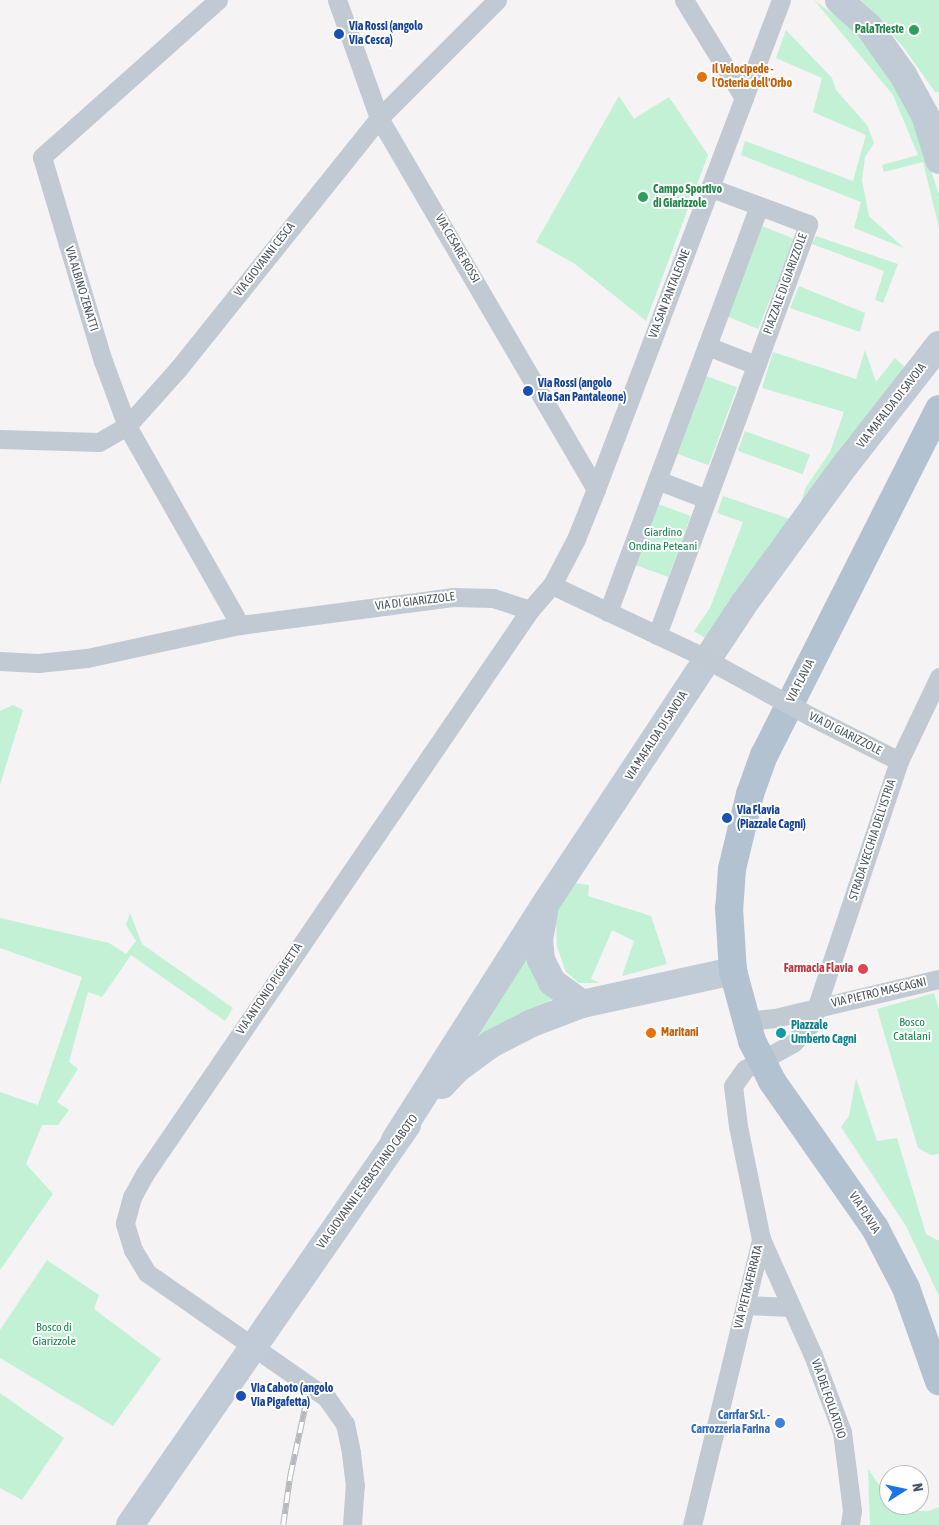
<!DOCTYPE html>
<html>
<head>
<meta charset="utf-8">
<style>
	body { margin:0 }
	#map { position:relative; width:939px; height:1525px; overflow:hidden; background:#f5f3f3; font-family:"Asap Condensed",sans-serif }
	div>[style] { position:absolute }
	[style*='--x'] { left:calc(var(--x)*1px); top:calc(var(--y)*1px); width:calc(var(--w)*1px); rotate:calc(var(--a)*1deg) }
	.green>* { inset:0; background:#c3f1d5; transform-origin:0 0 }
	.street>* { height:19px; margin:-9.5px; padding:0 9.5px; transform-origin:9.5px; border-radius:9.5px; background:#c1cad2 }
	.secondary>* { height:28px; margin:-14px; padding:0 14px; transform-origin:14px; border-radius:14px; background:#c1cbd6 }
	.primary>* { height:28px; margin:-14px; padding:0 14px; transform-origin:14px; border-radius:14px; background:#b3c2d1 }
	.rail>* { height:5.5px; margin-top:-2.75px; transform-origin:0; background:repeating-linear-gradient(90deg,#fff 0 11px,#b5b8bd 0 22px); box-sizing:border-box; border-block:1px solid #b5b8bd }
	.street-bridge>* { height:19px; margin:-9.5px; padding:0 9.5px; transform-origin:9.5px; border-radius:9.5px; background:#c1cad2 }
	.dots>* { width:14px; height:14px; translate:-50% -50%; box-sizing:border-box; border:2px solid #fff; border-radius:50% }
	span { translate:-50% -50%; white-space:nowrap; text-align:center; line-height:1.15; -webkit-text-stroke:4px #fff; paint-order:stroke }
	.transit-label { font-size:12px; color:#164399; font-weight:700 }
	.left { translate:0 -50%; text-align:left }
	.leisure-label { font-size:12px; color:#27864d; font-weight:700 }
	.right { translate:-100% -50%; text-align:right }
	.food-label { font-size:12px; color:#c56008; font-weight:700 }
	.street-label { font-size:12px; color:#4a5661 }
	.park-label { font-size:12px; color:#17864f }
	.health-label { font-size:12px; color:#be3a42; font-weight:700 }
	.culture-label { font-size:12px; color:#0d838f; font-weight:700 }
	.shop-label { font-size:12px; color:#366cbe; font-weight:700 }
	.north { position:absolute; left:879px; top:1465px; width:50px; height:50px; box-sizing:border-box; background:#fff; border:1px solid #b7bbc0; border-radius:50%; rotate:80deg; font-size:14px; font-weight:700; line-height:20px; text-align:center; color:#4a5661 }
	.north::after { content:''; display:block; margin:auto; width:18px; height:22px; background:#1a73e8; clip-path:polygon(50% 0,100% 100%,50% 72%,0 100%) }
</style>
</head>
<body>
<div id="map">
	<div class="green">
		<i style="clip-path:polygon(814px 0,859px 33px,895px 81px,923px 145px,939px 195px,939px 228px,923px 162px,884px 172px,882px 165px,918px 155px,893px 95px)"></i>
		<i style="clip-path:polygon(861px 0,939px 0,939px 92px,935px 92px,904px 48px)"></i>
		<i style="clip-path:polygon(786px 30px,832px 78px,836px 90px,867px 125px,874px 143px,865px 157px,862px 180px,869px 216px,904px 248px,854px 228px,861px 202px,741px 155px,745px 141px,853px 181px,866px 135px,813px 112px,822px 78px,776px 58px)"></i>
		<i style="clip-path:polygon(619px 96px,634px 119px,669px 97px,708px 155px,646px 321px,575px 264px,536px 242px)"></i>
		<i style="left:762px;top:226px;width:35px;height:97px;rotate:22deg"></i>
		<i style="clip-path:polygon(816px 236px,898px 264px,883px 303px,875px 300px,884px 271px,812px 244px)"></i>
		<i style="clip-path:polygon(799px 286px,865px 313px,860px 332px,790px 308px)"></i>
		<i style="clip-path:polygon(865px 350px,876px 382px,895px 358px,907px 369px,800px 505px,806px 487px,830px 452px,844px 412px,762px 388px,773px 352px,856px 379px)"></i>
		<i style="left:706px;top:376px;width:33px;height:83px;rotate:20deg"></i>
		<i style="left:745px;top:431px;width:69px;height:21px;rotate:20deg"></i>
		<i style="clip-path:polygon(723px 496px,790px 519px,705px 638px,694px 631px,710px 608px,743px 522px,717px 513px)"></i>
		<i style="left:655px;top:503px;width:38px;height:65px;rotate:20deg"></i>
		<i style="clip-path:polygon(13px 705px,23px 710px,0 785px,0 711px)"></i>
		<i style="clip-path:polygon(574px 883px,589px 885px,588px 896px,651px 916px,667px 964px,622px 976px,634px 941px,612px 930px,591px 979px,600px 983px,579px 983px,566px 972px,557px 947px,556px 923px,559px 904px)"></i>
		<i style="clip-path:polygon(130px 913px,142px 944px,233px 1008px,225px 1021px,131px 955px,102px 997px,88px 992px,69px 1062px,78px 1069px,57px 1102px,69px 1110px,58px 1125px,42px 1125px,26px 1164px,53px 1194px,0 1270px,0 1092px,38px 1105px,82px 977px,0 948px,0 918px,109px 943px,126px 954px,136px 941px,126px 925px)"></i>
		<i style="clip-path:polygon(529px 951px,555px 998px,463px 1048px)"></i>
		<i style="clip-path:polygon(934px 993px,939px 1010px,939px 1154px,931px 1155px,918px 1148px,877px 1009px)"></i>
		<i style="clip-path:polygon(856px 1078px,877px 1141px,897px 1138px,926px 1234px,939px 1241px,939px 1296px,906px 1226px,841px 1127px,849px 1116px)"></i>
		<i style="clip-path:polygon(47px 1260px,99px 1295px,94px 1309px,161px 1359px,113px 1426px,0 1358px,0 1330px)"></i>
		<i style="clip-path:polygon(0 1393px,64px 1438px,22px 1500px,0 1488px)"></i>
		<i style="clip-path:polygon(868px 1469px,889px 1499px,889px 1505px,897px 1505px,905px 1511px,928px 1511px,939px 1507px,939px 1525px,870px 1525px)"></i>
	</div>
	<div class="street">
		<i style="--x:218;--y:0;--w:236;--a:138.3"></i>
		<i style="--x:42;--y:157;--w:213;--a:73.4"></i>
		<i style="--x:103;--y:361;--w:69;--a:69.7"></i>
		<i style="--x:127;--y:426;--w:229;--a:60.4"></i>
		<i style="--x:337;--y:0;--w:125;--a:70.4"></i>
		<i style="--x:379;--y:118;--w:430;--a:59.7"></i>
		<i style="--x:684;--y:0;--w:115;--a:58.5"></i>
		<i style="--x:707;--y:346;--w:53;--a:21.2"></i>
		<i style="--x:0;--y:439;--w:99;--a:1.7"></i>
		<i style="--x:99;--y:442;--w:32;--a:-30"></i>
		<i style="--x:127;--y:426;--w:76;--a:-48.2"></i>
		<i style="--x:178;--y:369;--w:322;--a:-51.3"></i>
		<i style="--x:379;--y:118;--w:167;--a:-45"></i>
		<i style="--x:657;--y:480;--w:53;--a:20.8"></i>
		<i style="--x:552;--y:585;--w:52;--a:-62.4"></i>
		<i style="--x:576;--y:539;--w:54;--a:-68.2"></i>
		<i style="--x:596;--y:489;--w:523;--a:-69.28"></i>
		<i style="--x:608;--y:612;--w:433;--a:-69.6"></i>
		<i style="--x:657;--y:635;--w:438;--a:-69.8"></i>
		<i style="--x:808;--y:224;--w:103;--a:-159.6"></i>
		<i style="--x:0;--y:661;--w:38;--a:3"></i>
		<i style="--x:38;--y:663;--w:49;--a:-5.8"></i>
		<i style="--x:87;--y:658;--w:157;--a:-12.2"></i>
		<i style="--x:240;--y:625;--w:214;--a:-7.5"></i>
		<i style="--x:452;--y:597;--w:41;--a:1.4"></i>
		<i style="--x:493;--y:598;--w:39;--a:18"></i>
		<i style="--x:530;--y:610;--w:33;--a:-49"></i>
		<i style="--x:552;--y:585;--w:158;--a:25.4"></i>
		<i style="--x:810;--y:716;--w:100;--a:26.8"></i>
		<i style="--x:746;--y:1021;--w:29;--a:-6"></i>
		<i style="--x:775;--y:1018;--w:169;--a:-13.4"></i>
		<i style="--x:761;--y:1239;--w:127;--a:65.9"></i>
		<i style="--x:813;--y:1355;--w:82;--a:69.4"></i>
		<i style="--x:842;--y:1432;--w:79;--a:82.7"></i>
		<i style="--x:852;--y:1510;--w:15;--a:98"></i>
		<i style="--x:745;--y:1305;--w:46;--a:2.5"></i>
		<i style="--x:352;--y:1525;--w:39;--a:-86"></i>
		<i style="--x:355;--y:1486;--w:34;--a:-97"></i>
		<i style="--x:351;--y:1452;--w:29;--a:-102"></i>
		<i style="--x:345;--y:1424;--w:32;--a:-125"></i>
		<i style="--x:327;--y:1398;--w:219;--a:-145.2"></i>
		<i style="--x:147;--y:1273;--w:27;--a:-121"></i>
		<i style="--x:133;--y:1250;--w:28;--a:-107"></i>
		<i style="--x:125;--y:1223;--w:27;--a:-75"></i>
		<i style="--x:132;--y:1197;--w:25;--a:-61"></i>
		<i style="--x:144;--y:1175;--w:684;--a:-55.66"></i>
		<i style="--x:692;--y:1525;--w:294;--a:-76.4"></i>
		<i style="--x:761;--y:1239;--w:115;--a:-101.5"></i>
		<i style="--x:738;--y:1126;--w:40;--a:-97.1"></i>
		<i style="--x:733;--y:1086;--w:21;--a:-55"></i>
		<i style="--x:745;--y:1069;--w:55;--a:-28.4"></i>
		<i style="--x:793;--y:1043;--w:26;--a:-47"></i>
		<i style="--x:811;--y:1024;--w:277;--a:-71.5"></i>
		<i style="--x:899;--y:761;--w:93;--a:-64.5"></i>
	</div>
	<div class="secondary">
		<i style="--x:839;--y:0;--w:40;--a:42"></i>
		<i style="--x:869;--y:27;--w:59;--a:54.7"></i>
		<i style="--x:903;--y:75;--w:46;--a:61.2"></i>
		<i style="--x:925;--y:115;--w:47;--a:72.7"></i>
		<i style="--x:544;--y:912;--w:28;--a:100"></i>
		<i style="--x:539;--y:940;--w:20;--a:84"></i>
		<i style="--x:541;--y:960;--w:25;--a:63"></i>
		<i style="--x:552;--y:982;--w:37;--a:36"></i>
		<i style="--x:442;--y:1085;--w:22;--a:-47"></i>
		<i style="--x:457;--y:1069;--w:42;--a:-36.3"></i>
		<i style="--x:491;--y:1044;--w:46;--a:-27.1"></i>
		<i style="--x:532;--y:1023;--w:53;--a:-20.8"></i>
		<i style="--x:582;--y:1004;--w:155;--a:-12.3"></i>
		<i style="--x:395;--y:1140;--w:281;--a:-57.5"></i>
		<i style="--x:546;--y:903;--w:357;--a:-56.5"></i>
		<i style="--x:743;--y:605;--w:175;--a:-53.9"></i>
		<i style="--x:846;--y:464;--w:151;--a:-52"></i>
		<i style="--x:130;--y:1525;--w:487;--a:-55.3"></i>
	</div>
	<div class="primary">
		<i style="--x:939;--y:409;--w:388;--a:116.8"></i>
		<i style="--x:764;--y:755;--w:41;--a:109.7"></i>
		<i style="--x:750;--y:794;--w:77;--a:103.5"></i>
		<i style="--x:732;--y:869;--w:39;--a:94"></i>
		<i style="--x:729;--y:908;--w:63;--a:86.4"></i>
		<i style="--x:733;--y:971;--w:73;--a:74.8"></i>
		<i style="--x:752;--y:1041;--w:45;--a:63.4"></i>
		<i style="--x:772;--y:1081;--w:179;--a:55"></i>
		<i style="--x:875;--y:1228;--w:68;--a:62.7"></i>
		<i style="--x:906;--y:1288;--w:99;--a:70.5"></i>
	</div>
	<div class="rail">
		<i style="--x:283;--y:1525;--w:49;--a:-81.9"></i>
		<i style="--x:290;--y:1476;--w:71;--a:-77.7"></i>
	</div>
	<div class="street-bridge">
		<i style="--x:695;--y:653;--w:131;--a:28.7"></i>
	</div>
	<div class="dots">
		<i style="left:914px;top:30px;background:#2e9e5b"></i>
		<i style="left:339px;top:34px;background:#1a4fb4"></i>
		<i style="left:702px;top:77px;background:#e8710a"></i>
		<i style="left:643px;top:197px;background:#2e9e5b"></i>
		<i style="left:528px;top:391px;background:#1a4fb4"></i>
		<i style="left:727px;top:818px;background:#1a4fb4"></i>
		<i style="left:863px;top:969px;background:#e0444e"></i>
		<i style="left:651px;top:1033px;background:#e8710a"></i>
		<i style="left:781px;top:1033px;background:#0f9aa8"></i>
		<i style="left:241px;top:1396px;background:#1a4fb4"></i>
		<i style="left:780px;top:1423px;background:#3f7fe0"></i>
	</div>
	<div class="transit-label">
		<span class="left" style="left:349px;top:34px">Via Rossi (angolo<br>Via Cesca)</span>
		<span class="left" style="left:538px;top:391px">Via Rossi (angolo<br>Via San Pantaleone)</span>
		<span class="left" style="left:737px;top:818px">Via Flavia<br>(Piazzale Cagni)</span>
		<span class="left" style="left:251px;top:1396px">Via Caboto (angolo<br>Via Pigafetta)</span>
	</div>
	<div class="leisure-label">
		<span class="right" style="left:904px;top:30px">PalaTrieste</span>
		<span class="left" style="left:653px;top:197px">Campo Sportivo<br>di Giarizzole</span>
	</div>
	<div class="food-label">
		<span class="left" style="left:712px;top:77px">Il Velocipede -<br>l'Osteria dell'Orbo</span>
		<span class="left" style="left:661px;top:1033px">Maritani</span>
	</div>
	<div class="street-label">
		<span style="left:457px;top:249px;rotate:60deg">VIA CESARE ROSSI</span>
		<span style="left:265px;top:260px;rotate:-52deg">VIA GIOVANNI CESCA</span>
		<span style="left:786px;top:284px;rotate:-70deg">PIAZZALE DI GIARIZZOLE</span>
		<span style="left:81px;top:289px;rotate:73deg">VIA ALBINO ZENATTI</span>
		<span style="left:670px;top:294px;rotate:-69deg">VIA SAN PANTALEONE</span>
		<span style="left:892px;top:406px;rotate:-52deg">VIA MAFALDA DI SAVOIA</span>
		<span style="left:415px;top:602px;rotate:-7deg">VIA DI GIARIZZOLE</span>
		<span style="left:801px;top:681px;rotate:-63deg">VIA FLAVIA</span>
		<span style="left:845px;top:734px;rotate:27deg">VIA DI GIARIZZOLE</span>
		<span style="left:657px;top:736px;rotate:-57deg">VIA MAFALDA DI SAVOIA</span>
		<span style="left:873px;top:840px;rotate:-72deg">STRADA VECCHIA DELL'ISTRIA</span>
		<span style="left:270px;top:989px;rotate:-56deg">VIA ANTONIO PIGAFETTA</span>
		<span style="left:879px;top:993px;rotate:-13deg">VIA PIETRO MASCAGNI</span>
		<span style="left:368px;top:1182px;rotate:-54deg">VIA GIOVANNI E SEBASTIANO CABOTO</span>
		<span style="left:864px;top:1213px;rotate:57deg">VIA FLAVIA</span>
		<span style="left:749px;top:1287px;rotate:-76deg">VIA PIETRAFERRATA</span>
		<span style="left:828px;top:1399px;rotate:71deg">VIA DEL FOLLATOIO</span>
	</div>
	<div class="park-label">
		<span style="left:663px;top:540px">Giardino<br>Ondina Peteani</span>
		<span style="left:912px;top:1030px">Bosco<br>Catalani</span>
		<span style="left:54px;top:1335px">Bosco di<br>Giarizzole</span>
	</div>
	<div class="health-label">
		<span class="right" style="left:853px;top:969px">Farmacia Flavia</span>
	</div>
	<div class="culture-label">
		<span class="left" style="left:791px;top:1033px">Piazzale<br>Umberto Cagni</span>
	</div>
	<div class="shop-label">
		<span class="right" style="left:770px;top:1423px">Carrfar Sr.l. -<br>Carrozzeria Farina</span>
	</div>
	<div class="north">N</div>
</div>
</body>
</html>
